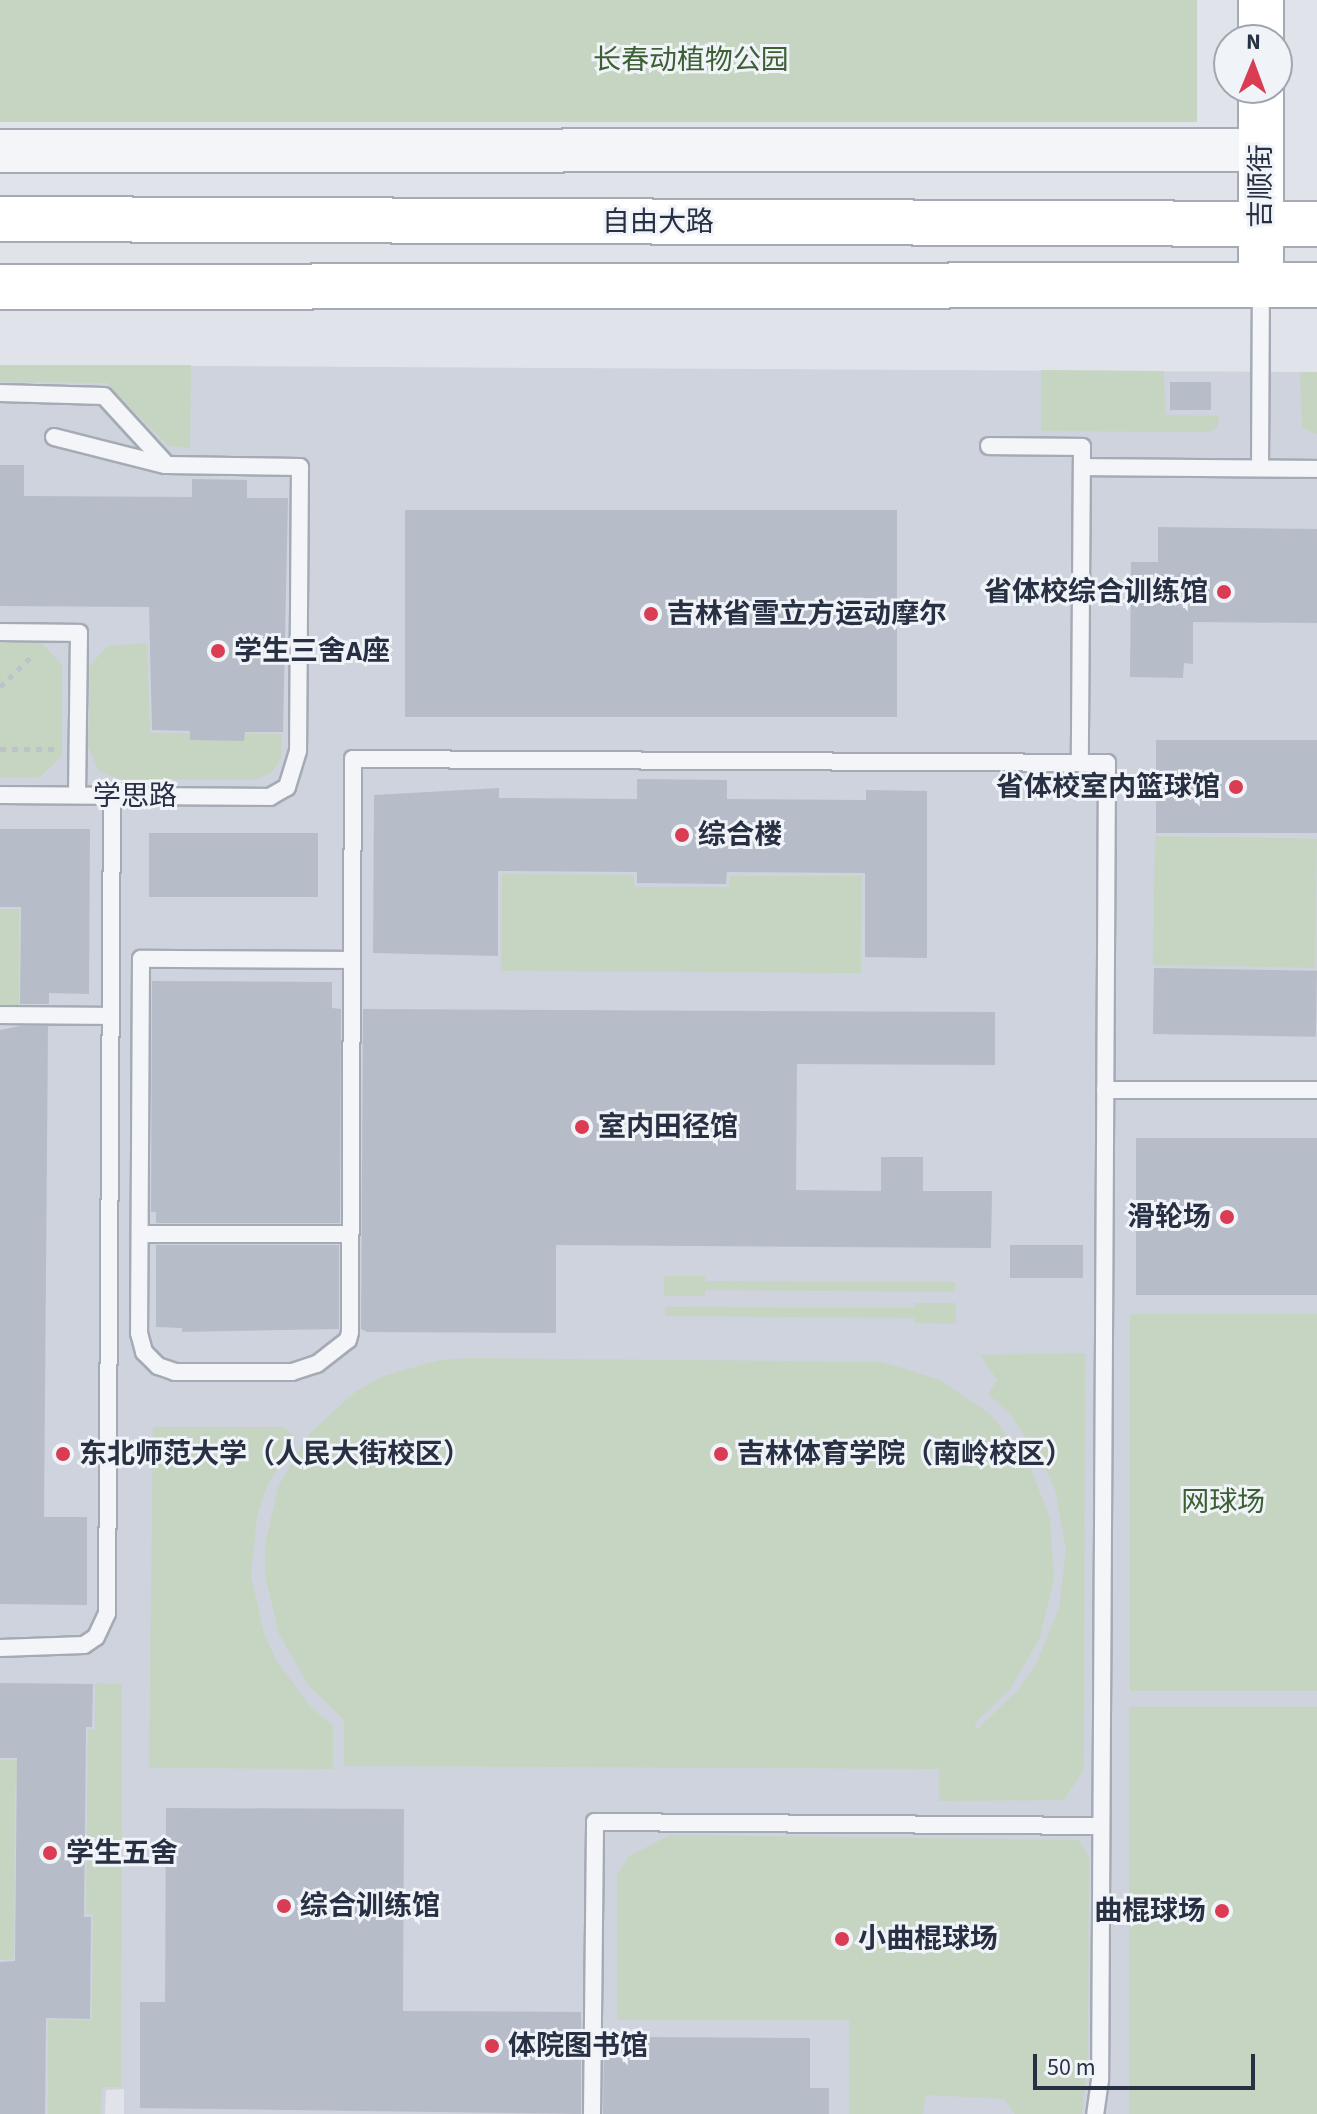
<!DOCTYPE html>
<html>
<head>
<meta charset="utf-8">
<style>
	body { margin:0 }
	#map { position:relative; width:1317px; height:2114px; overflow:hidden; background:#e0e4ea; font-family:"Source Sans 3","Noto Sans SC",sans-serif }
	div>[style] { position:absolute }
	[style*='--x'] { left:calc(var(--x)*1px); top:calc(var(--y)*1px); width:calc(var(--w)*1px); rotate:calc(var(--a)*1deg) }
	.built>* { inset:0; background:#ced3dd }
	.green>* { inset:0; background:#c6d5c1; transform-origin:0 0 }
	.building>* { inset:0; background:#b7bdc8; transform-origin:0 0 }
	.path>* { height:5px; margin-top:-2.5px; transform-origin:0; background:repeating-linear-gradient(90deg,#bec2c9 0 6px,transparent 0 12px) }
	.roads { filter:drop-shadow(2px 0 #a5abb5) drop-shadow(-2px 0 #a5abb5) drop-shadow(0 2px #a5abb5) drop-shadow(0 -2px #a5abb5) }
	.service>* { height:16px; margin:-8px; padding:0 8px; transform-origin:8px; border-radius:8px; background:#f3f5f8 }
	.tertiary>* { height:42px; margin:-21px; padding:0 21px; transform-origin:21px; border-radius:21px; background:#f3f5f8 }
	.secondary>* { height:44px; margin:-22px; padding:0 22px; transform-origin:22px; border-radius:22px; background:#fff }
	.primary>* { height:44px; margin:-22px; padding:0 22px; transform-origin:22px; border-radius:22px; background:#fff }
	.dots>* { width:22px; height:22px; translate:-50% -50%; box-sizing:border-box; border:4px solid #f0f3f8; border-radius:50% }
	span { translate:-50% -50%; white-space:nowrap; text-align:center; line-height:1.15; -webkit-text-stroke:6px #f0f3f8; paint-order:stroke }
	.park-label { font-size:28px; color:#3c6034 }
	.street-label { font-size:28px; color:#273143 }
	.poi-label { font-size:28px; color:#273143; font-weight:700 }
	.right { translate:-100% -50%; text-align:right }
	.left { translate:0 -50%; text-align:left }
	.north { position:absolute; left:1213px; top:24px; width:80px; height:80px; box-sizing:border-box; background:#f0f3f8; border:2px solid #a0a5b0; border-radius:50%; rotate:1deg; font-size:22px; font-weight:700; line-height:32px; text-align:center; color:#273143 }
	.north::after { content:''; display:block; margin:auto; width:28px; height:36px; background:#d93c53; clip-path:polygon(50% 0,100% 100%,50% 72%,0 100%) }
	.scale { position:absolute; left:1033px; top:2054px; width:222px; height:36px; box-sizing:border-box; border:4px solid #273143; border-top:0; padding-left:10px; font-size:24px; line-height:28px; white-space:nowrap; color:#273143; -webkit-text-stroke:6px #f0f3f8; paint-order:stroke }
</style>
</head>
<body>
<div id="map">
	<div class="built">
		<i style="clip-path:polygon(0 365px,1317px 372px,1317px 2114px,124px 2114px,124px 2089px,106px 2090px,105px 2114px,0 2114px)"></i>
	</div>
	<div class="green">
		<i style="left:0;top:0;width:1197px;height:122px"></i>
		<i style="clip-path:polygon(0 365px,191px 365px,190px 448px,168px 446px,107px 383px,0 382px)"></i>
		<i style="clip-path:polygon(1041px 370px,1164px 371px,1165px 415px,1219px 416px,1218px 426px,1210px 432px,1041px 431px)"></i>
		<i style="clip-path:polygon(1300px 372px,1317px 372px,1317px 434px,1302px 428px)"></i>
		<i style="clip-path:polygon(0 642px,42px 643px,62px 665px,62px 756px,40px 777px,0 778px)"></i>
		<i style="clip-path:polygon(147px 643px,150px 733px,282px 734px,281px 758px,271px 773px,255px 780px,119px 779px,99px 771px,88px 747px,90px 665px,108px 646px)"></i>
		<i style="left:1155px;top:836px;width:162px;height:129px;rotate:1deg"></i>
		<i style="clip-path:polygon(502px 874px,634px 875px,634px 887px,729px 887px,730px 876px,862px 876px,861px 973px,501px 971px)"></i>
		<i style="left:0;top:909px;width:19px;height:96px"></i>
		<i style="clip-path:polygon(664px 1276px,705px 1276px,705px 1281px,955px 1282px,955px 1292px,705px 1290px,705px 1296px,664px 1296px)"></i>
		<i style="clip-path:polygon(915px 1303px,956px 1303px,956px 1324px,915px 1323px,914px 1318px,665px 1316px,665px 1307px,915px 1308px)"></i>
		<i style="left:1130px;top:1314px;width:187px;height:377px"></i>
		<i style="clip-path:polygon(1085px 1353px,1084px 1769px,1064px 1800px,939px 1801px,939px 1769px,344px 1766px,344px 1720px,309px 1686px,279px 1634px,265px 1575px,265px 1544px,279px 1485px,310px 1433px,355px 1392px,381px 1377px,439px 1360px,469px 1358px,882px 1362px,940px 1380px,990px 1414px,1028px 1462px,1050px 1518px,1054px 1578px,1040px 1638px,1010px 1689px,975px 1723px,976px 1730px,1019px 1689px,1036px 1664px,1059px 1608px,1066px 1549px,1055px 1490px,1043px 1463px,1010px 1414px,988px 1394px,997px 1380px,980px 1355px)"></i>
		<i style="clip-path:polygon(153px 1427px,283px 1427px,296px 1437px,266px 1488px,257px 1517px,251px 1576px,264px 1633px,276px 1660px,311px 1707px,333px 1726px,333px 1769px,149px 1768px)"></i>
		<i style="clip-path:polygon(95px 1683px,122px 1684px,121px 2087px,102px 2087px,101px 2114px,48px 2114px,48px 2020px,92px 2020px,93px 1914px,86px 1914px,88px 1729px,95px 1729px)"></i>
		<i style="left:1129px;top:1707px;width:188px;height:407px"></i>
		<i style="clip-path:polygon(0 1760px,28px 1760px,27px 1786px,15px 1787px,14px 1959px,0 1960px)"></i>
		<i style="clip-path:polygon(670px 1835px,1079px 1840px,1089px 1857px,1088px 2051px,1082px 2114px,1015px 2114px,1004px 2099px,926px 2095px,923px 2114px,849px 2114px,849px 2020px,617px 2020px,617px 1875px,629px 1856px)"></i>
	</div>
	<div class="building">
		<i style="left:1170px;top:382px;width:41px;height:28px"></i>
		<i style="clip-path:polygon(0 465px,24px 465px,24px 496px,192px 497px,192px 479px,247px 480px,247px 498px,288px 498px,283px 732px,245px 732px,244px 741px,190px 740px,190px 731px,152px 730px,149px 607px,0 606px)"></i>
		<i style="left:405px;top:510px;width:492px;height:207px"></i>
		<i style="clip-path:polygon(1158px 527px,1317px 529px,1317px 623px,1193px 622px,1193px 664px,1184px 663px,1183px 678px,1130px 677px,1131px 562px,1158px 562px)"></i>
		<i style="left:1156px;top:740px;width:161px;height:93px"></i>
		<i style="clip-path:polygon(637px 779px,727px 780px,727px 799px,866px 800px,866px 790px,927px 791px,927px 958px,865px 957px,865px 873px,727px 872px,726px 884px,637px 883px,637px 872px,498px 871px,498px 956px,373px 953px,374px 795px,499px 788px,499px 798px,637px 799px)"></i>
		<i style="clip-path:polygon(0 829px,90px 829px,89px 994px,49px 993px,49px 1004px,20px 1004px,21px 907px,0 907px)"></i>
		<i style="left:149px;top:833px;width:169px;height:64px"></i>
		<i style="left:1154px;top:968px;width:163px;height:66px;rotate:1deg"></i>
		<i style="clip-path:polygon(152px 981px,332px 982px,332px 1008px,341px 1009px,340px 1223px,156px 1223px,156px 1212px,151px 1212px)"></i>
		<i style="clip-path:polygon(363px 1009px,995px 1012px,995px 1065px,797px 1064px,796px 1190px,881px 1191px,881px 1157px,923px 1157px,923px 1191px,992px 1191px,991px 1248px,556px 1245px,556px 1333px,367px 1332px,361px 1329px)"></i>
		<i style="clip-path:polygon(20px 1026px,48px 1026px,44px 1517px,87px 1517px,87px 1605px,0 1604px,0 1030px)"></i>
		<i style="left:1136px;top:1138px;width:181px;height:157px"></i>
		<i style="clip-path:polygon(156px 1245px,339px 1245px,339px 1329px,182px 1332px,182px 1328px,156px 1327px)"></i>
		<i style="left:1010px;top:1245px;width:73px;height:33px"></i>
		<i style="clip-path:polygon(0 1683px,93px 1684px,92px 1727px,86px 1727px,84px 1917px,91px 1917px,90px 2019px,46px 2018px,45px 2114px,0 2114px,0 1962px,15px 1961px,17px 1758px,0 1758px)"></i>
		<i style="clip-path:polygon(166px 1808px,404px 1809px,403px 2011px,581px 2012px,581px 2114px,140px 2108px,140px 2002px,165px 2002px)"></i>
		<i style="clip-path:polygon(642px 2037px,810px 2038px,810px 2088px,829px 2088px,829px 2114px,603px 2114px,604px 2042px,642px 2042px)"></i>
	</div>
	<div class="path">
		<i style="--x:0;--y:687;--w:47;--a:-44.1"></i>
		<i style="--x:0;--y:749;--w:55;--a:0"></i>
	</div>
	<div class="roads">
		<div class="service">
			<i style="--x:0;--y:393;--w:104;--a:1.7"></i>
			<i style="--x:104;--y:396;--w:93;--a:47.6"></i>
			<i style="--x:167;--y:465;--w:133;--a:0.9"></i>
			<i style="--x:300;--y:467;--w:284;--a:90.4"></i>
			<i style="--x:298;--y:751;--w:38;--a:107"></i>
			<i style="--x:287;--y:787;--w:20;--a:150"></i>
			<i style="--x:270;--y:797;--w:270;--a:-179.6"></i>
			<i style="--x:54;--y:437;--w:114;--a:14.2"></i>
			<i style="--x:989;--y:446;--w:93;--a:0.6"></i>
			<i style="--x:1082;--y:447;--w:316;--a:90.4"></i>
			<i style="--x:1082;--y:467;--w:235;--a:0.5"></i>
			<i style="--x:1260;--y:468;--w:181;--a:-89.7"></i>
			<i style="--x:0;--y:632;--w:79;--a:0.7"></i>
			<i style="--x:79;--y:633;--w:162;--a:90.7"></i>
			<i style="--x:352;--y:960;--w:211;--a:-179.7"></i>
			<i style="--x:141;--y:959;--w:374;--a:90.3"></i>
			<i style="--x:139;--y:1333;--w:20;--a:75"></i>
			<i style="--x:144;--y:1352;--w:20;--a:45"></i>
			<i style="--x:158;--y:1366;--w:18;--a:19"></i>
			<i style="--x:175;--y:1372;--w:117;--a:0"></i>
			<i style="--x:292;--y:1372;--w:26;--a:-18"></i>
			<i style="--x:317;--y:1364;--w:39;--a:-38"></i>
			<i style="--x:348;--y:1340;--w:8;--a:-76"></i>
			<i style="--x:350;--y:1332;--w:573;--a:-89.7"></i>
			<i style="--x:353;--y:759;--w:754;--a:0.3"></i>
			<i style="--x:1107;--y:763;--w:1317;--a:90.3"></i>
			<i style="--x:1100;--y:2080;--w:34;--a:98"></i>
			<i style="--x:0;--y:1015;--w:111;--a:0.5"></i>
			<i style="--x:1105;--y:1090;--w:212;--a:0"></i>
			<i style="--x:140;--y:1234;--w:210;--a:0"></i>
			<i style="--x:0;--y:1648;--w:84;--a:-2"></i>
			<i style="--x:84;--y:1645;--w:14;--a:-34"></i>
			<i style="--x:96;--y:1637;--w:26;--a:-65"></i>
			<i style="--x:107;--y:1613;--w:818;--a:-89.65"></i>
			<i style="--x:592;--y:2114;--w:292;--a:-89.4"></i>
			<i style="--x:595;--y:1822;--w:506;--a:0.45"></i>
		</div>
		<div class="tertiary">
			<i style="--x:0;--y:151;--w:1261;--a:-0.05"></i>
		</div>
		<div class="secondary">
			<i style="--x:1261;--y:0;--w:40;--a:90"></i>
			<i style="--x:1261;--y:88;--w:197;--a:90"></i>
		</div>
		<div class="primary">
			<i style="--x:0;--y:219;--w:1317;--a:0.22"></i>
			<i style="--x:0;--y:287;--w:1317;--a:-0.09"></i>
		</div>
	</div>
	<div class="dots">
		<i style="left:1224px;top:592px;background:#d93c53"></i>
		<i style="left:651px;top:614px;background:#d93c53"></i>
		<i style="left:218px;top:651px;background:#d93c53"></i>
		<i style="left:1236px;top:787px;background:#d93c53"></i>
		<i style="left:682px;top:835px;background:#d93c53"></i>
		<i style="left:582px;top:1127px;background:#d93c53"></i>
		<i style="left:1227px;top:1217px;background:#d93c53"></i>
		<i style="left:63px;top:1454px;background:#d93c53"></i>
		<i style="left:721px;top:1454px;background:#d93c53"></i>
		<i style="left:50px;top:1853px;background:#d93c53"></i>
		<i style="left:284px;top:1906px;background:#d93c53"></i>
		<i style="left:1222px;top:1911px;background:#d93c53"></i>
		<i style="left:842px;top:1939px;background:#d93c53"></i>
		<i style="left:492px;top:2046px;background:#d93c53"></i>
	</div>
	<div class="park-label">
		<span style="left:691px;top:60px">长春动植物公园</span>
		<span style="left:1223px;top:1502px">网球场</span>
	</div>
	<div class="street-label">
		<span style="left:1261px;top:186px;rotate:-90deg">吉顺街</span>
		<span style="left:658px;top:222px">自由大路</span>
		<span style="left:135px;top:796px">学思路</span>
	</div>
	<div class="poi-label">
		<span class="right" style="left:1208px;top:592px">省体校综合训练馆</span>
		<span class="left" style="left:667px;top:614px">吉林省雪立方运动摩尔</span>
		<span class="left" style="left:234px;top:651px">学生三舍A座</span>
		<span class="right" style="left:1220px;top:787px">省体校室内篮球馆</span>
		<span class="left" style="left:698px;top:835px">综合楼</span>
		<span class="left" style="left:598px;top:1127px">室内田径馆</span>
		<span class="right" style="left:1211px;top:1217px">滑轮场</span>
		<span class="left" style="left:79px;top:1454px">东北师范大学（人民大街校区）</span>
		<span class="left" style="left:737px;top:1454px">吉林体育学院（南岭校区）</span>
		<span class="left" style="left:66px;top:1853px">学生五舍</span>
		<span class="left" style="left:300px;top:1906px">综合训练馆</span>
		<span class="right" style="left:1206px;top:1911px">曲棍球场</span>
		<span class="left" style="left:858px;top:1939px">小曲棍球场</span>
		<span class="left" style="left:508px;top:2046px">体院图书馆</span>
	</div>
	<div class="north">N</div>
	<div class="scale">50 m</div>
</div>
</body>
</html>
